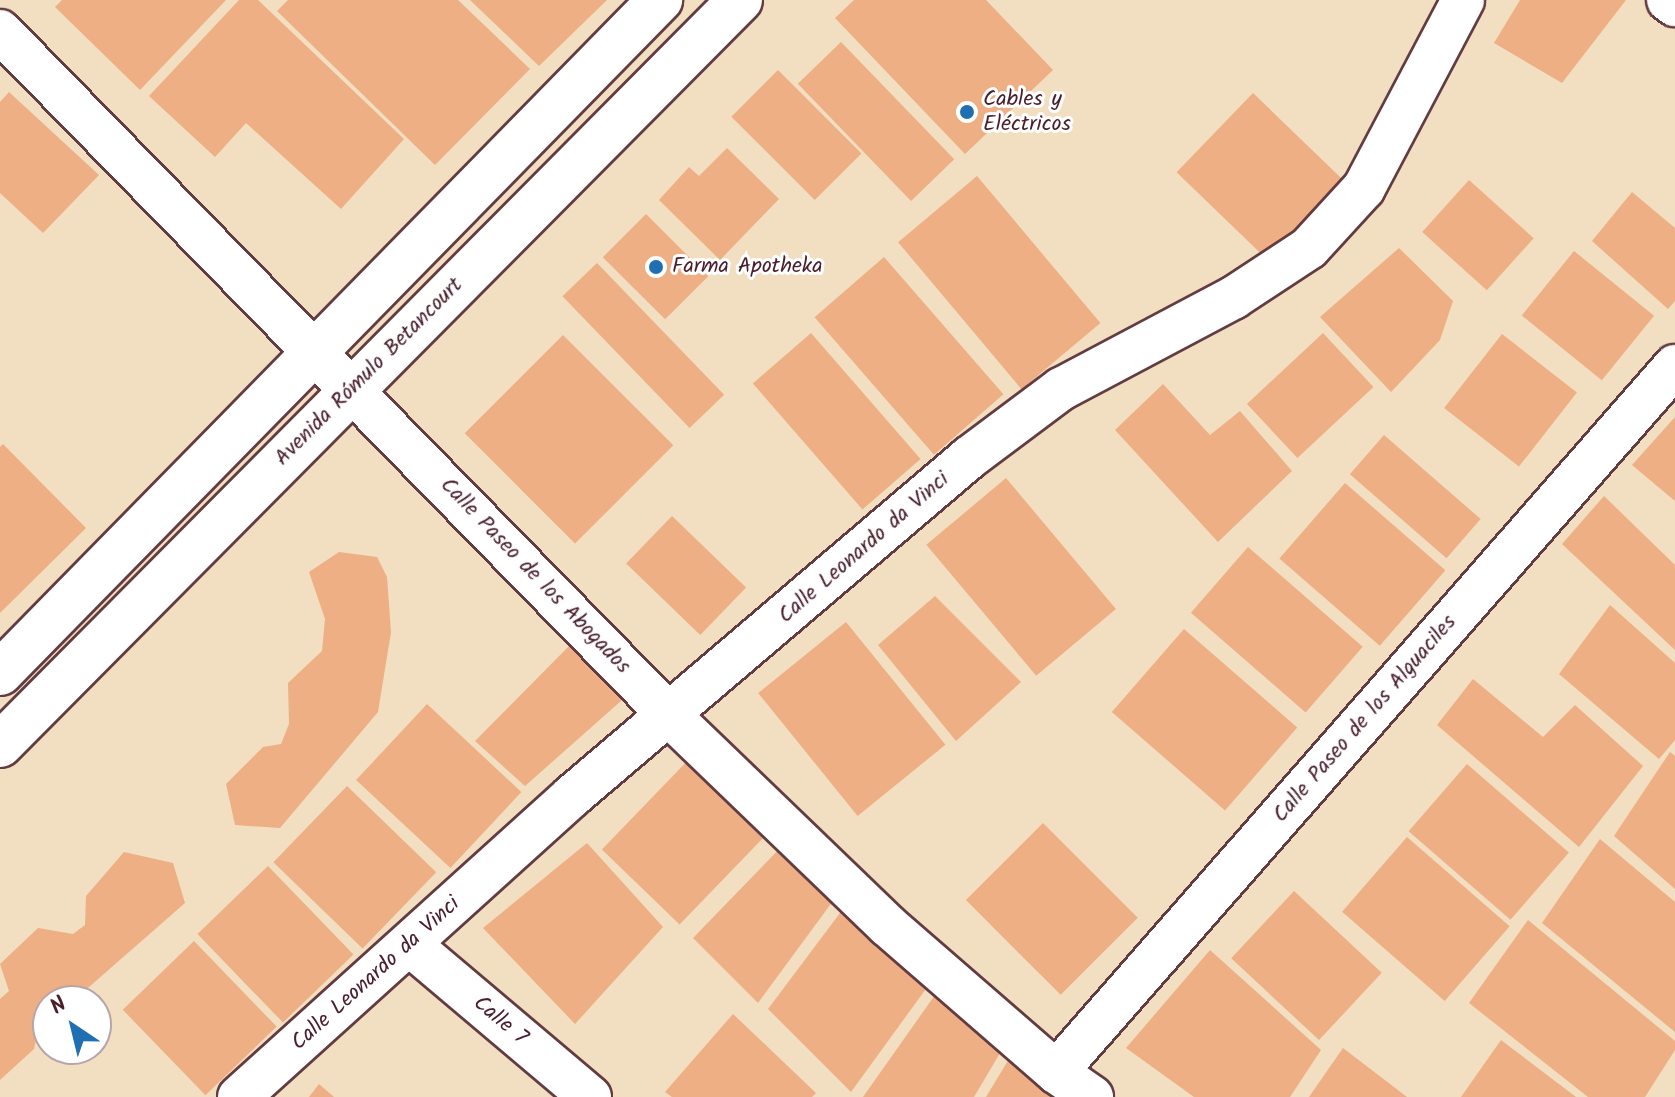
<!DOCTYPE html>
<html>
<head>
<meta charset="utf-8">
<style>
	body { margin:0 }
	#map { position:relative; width:1675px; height:1097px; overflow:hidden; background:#f2dec1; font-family:Kalam,sans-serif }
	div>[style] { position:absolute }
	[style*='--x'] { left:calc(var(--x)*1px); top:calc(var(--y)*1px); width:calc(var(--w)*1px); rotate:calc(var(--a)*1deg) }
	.building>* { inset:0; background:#eeaf84; transform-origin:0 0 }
	.roads { filter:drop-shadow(2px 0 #633c42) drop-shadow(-2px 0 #633c42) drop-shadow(0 2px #633c42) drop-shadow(0 -2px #633c42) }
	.street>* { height:42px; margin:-21px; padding:0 21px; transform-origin:21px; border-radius:21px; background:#fff }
	.secondary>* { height:44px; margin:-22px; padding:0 22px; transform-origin:22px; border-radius:22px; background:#fff }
	.dots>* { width:22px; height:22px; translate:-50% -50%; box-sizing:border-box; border:4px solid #fff; border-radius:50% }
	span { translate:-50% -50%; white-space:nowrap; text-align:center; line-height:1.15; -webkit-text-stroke:6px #fff; paint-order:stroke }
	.poi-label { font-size:22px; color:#4a1f2b }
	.left { translate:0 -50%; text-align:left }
	.street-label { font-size:22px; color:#4a1f2b }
	.north { position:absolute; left:32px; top:985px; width:80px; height:80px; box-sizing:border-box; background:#fff; border:2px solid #b7a5aa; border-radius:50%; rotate:325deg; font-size:22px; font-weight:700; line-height:32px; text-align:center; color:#4a1f2b }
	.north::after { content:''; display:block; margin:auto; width:28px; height:36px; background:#1f6fb2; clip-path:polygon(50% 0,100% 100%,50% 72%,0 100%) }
</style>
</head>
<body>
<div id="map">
	<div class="building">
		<i style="clip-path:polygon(62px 0,226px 0,140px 90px,55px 7px)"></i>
		<i style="clip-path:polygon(239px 0,258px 0,404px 139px,341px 209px,246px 123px,215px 157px,149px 96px)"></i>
		<i style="clip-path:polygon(288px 0,458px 0,530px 69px,435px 165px,277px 11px)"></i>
		<i style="clip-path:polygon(470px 0,607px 0,539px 66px)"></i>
		<i style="clip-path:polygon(854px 0,986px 0,1053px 70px,965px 154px,835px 18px)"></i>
		<i style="clip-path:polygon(1520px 0,1626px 0,1562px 83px,1494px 43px)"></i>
		<i style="left:841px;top:42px;width:163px;height:60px;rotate:46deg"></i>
		<i style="left:778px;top:70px;width:118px;height:66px;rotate:45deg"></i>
		<i style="clip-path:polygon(9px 92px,99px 175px,43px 233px,0 193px,0 102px)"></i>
		<i style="left:1253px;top:93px;width:129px;height:110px;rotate:44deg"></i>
		<i style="clip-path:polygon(727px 148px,779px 199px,720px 260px,659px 200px,689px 167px,699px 176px)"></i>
		<i style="left:977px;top:176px;width:192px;height:103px;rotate:50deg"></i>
		<i style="left:1469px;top:180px;width:87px;height:70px;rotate:42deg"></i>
		<i style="clip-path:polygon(1632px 192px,1675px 228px,1675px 301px,1668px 309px,1592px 241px)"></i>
		<i style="left:646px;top:214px;width:88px;height:61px;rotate:45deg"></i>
		<i style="clip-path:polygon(1399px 248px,1453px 301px,1440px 340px,1391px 392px,1320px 317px)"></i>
		<i style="left:1574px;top:251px;width:103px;height:83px;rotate:39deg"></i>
		<i style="left:884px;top:257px;width:182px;height:92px;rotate:49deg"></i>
		<i style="left:597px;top:263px;width:183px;height:48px;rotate:46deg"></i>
		<i style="left:811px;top:333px;width:167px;height:77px;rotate:49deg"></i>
		<i style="left:1323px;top:333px;width:74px;height:104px;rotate:47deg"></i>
		<i style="left:1502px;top:334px;width:95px;height:94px;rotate:38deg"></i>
		<i style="left:563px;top:335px;width:156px;height:139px;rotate:45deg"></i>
		<i style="clip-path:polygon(1163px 384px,1210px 435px,1240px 411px,1292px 471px,1218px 542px,1115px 430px)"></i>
		<i style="clip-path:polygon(1675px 417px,1675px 501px,1632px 465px)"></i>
		<i style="left:1384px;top:435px;width:128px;height:52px;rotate:41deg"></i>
		<i style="clip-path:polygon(3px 444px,86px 528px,0 613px,0 447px)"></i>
		<i style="left:1006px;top:478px;width:171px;height:104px;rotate:50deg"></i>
		<i style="left:1345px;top:483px;width:133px;height:100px;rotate:41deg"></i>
		<i style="clip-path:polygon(1604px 496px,1675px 565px,1675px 650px,1562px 544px)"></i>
		<i style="left:672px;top:516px;width:103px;height:66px;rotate:44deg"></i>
		<i style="left:1248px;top:547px;width:152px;height:87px;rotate:41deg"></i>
		<i style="clip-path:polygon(339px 552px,377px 557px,387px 577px,391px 632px,378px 712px,280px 828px,235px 825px,226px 784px,263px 747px,281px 744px,289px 724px,288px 683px,322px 651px,325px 619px,309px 572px)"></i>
		<i style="clip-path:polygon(935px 596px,1021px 682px,956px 741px,878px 645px)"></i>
		<i style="clip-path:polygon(1610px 605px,1675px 663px,1675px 740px,1659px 759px,1559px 674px)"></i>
		<i style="left:846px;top:622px;width:158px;height:113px;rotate:51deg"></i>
		<i style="left:1184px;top:629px;width:150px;height:110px;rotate:41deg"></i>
		<i style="clip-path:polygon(577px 638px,630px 693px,525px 786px,475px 741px)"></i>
		<i style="clip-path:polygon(1473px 679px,1543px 737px,1575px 705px,1643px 766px,1579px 847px,1437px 725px)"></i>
		<i style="left:427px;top:704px;width:129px;height:104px;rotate:43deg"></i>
		<i style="clip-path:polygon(1670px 752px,1675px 756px,1675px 889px,1614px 836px)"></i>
		<i style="left:695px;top:753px;width:108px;height:134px;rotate:44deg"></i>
		<i style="left:1467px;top:764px;width:135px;height:89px;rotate:41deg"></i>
		<i style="left:347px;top:786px;width:124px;height:106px;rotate:44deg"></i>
		<i style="left:1043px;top:823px;width:134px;height:109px;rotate:45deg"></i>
		<i style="left:1407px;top:837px;width:136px;height:99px;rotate:41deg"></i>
		<i style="clip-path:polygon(1600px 839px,1675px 902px,1675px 1032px,1542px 923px)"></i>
		<i style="clip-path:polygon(787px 841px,841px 890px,758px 1003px,693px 938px)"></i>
		<i style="clip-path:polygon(587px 843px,663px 927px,575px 1024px,483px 928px)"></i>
		<i style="clip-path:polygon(124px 852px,173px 863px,185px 903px,73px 1001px,48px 1001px,48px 1023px,38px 1032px,34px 1049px,0 1080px,0 999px,9px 991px,0 964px,38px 928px,73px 934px,85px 925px,86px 896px)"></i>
		<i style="left:268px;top:866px;width:123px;height:98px;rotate:46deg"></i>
		<i style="left:1294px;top:891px;width:120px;height:92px;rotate:43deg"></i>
		<i style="clip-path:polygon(849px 901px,936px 975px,851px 1092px,768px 1009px)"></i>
		<i style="clip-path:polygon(1528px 920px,1675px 1041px,1675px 1050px,1645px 1097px,1588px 1097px,1469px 1003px)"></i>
		<i style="left:194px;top:941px;width:119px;height:99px;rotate:46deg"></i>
		<i style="clip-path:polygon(1210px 950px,1321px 1050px,1290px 1097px,1194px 1097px,1126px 1048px)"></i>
		<i style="clip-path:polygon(942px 985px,1003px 1048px,974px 1097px,863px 1097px)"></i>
		<i style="clip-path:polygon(733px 1014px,816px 1093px,812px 1097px,672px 1097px,665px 1092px)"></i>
		<i style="clip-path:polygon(1501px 1040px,1576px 1097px,1461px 1097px)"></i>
		<i style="clip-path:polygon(1343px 1048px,1407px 1097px,1309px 1097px)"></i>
		<i style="clip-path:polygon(1009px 1059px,1060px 1097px,986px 1097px)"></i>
		<i style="clip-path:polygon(319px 1084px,334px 1097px,309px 1097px)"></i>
	</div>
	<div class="roads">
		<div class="street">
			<i style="--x:1668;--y:0;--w:9;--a:36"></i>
			<i style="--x:0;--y:31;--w:958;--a:45.63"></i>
			<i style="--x:670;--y:716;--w:301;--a:43.9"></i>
			<i style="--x:887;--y:925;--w:224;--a:41"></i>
			<i style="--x:1056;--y:1072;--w:44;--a:34.8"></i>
			<i style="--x:409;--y:944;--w:237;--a:40.2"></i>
			<i style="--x:1056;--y:1072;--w:939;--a:-48.76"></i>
			<i style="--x:239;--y:1097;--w:449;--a:-42.1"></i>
			<i style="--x:572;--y:796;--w:523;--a:-40.42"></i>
			<i style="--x:970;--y:457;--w:114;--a:-36.8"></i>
			<i style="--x:1061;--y:389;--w:195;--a:-27.9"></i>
			<i style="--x:1233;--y:298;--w:91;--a:-33.3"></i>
			<i style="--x:1309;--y:248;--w:81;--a:-47.5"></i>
			<i style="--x:1364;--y:188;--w:212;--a:-62.2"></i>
		</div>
		<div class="secondary">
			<i style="--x:0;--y:673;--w:943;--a:-45.56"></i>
			<i style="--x:0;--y:745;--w:1050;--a:-45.19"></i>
		</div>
	</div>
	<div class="dots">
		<i style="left:967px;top:112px;background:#1f6fb2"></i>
		<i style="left:656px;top:267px;background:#1f6fb2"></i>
	</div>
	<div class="poi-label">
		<span class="left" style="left:983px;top:112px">Cables y<br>Eléctricos</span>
		<span class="left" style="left:672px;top:267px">Farma Apotheka</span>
	</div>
	<div class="street-label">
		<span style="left:369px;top:372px;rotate:-45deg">Avenida Rómulo Betancourt</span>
		<span style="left:864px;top:548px;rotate:-41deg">Calle Leonardo da Vinci</span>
		<span style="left:535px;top:576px;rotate:46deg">Calle Paseo de los Abogados</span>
		<span style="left:1365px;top:719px;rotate:-49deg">Calle Paseo de los Alguaciles</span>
		<span style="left:376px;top:974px;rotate:-42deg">Calle Leonardo da Vinci</span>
		<span style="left:500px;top:1021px;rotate:40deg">Calle 7</span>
	</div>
	<div class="north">N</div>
</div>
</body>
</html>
